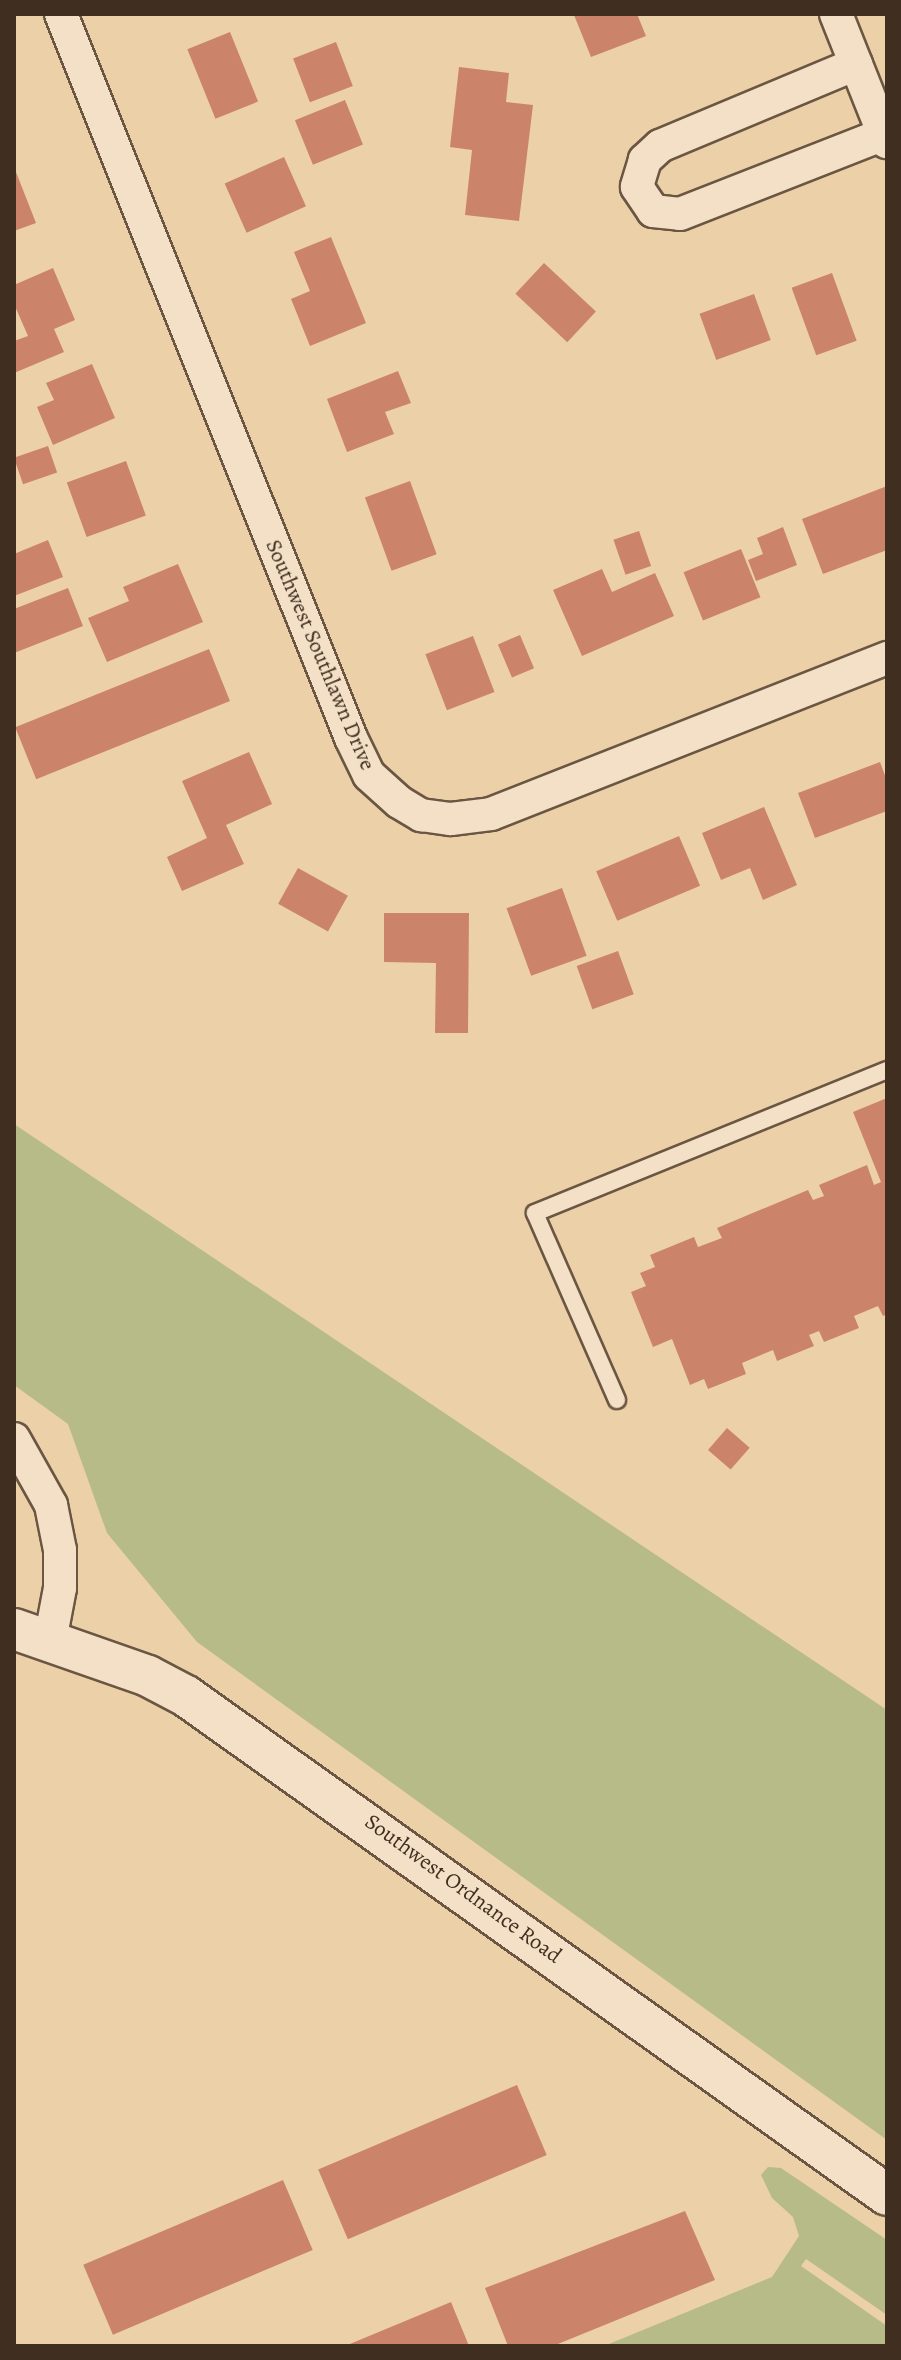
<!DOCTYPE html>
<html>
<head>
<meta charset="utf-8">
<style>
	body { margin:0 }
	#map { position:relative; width:901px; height:2360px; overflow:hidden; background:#ecd0a8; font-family:Alegreya,serif }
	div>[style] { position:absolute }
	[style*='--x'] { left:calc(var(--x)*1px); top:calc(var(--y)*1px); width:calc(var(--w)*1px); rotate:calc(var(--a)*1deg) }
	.green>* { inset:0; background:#b7bb88 }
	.building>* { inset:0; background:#cb846a; transform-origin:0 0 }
	.roads { filter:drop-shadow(2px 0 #6b5643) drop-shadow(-2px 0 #6b5643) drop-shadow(0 2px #6b5643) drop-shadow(0 -2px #6b5643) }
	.service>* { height:16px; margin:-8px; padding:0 8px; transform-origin:8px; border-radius:8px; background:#f3e0c6 }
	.minor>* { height:32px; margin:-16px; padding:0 16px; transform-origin:16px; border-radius:16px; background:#f3e0c6 }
	.tertiary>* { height:40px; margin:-20px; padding:0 20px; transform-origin:20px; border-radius:20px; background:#f3e0c6 }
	span { translate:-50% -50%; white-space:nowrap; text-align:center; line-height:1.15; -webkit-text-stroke:6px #f3e0c6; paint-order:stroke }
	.street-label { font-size:22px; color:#402e21 }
	.frame { position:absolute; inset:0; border:16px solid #402e21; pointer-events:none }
</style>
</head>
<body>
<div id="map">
	<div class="green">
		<i style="clip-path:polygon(14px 1124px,887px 1710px,887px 2140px,197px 1642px,107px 1533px,68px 1424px,14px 1385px)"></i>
		<i style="clip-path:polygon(768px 2167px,781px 2168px,887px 2240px,887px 2315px,806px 2259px,801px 2266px,887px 2326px,887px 2346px,604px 2346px,772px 2277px,799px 2236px,793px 2217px,772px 2198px,761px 2175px)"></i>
	</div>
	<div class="building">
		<i style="clip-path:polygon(637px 14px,646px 36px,591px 57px,574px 15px)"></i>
		<i style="left:230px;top:32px;width:75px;height:46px;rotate:68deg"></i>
		<i style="left:336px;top:42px;width:47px;height:46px;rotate:69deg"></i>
		<i style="clip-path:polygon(459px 67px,509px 73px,506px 102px,533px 105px,519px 221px,465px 215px,472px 150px,450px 147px)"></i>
		<i style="left:345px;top:100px;width:48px;height:54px;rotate:68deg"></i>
		<i style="left:284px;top:157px;width:54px;height:65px;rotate:66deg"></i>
		<i style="clip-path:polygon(14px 167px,36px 223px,14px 231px)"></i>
		<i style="clip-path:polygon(331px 237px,366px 323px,310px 346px,291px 299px,310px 291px,294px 252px)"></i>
		<i style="left:544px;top:263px;width:71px;height:42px;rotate:43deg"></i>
		<i style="clip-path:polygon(53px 268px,75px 320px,54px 329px,64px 352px,14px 373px,14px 341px,28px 336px,14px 304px,14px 285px)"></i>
		<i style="left:832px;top:273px;width:72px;height:43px;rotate:70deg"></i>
		<i style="left:754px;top:294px;width:49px;height:58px;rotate:70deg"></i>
		<i style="clip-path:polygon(92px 364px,115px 418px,53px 445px,37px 407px,54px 400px,46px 383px)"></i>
		<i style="clip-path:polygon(398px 371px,411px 403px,385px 412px,394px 434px,347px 452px,327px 399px)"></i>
		<i style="left:48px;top:446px;width:28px;height:36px;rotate:71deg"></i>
		<i style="left:126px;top:461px;width:58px;height:63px;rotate:70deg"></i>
		<i style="left:410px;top:481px;width:78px;height:48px;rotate:70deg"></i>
		<i style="clip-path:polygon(887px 486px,887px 550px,823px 574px,802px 519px)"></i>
		<i style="clip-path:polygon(783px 527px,797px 565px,756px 581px,748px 560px,763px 554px,757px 538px)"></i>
		<i style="left:639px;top:531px;width:37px;height:27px;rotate:71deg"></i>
		<i style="clip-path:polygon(48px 540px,63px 577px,14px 596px,14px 554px)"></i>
		<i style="left:741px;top:549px;width:52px;height:62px;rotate:68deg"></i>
		<i style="clip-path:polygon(178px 564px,203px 622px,107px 662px,88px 618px,129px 601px,123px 587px)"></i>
		<i style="clip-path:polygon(602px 569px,612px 592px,655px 573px,674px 616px,582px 656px,553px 590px)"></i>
		<i style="clip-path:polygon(68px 588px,83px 626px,14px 653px,14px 609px)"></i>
		<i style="left:520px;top:635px;width:36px;height:24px;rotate:67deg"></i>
		<i style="left:473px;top:636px;width:60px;height:51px;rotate:69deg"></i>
		<i style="left:209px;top:649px;width:56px;height:209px;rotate:68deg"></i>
		<i style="clip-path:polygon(249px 752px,272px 804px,226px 825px,244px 864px,182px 891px,167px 857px,207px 838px,182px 781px)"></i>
		<i style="clip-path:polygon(880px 762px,887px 781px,887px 811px,815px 838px,798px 793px)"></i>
		<i style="clip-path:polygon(764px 807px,797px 885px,763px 900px,750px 868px,721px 880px,702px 833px)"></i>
		<i style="left:679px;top:836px;width:54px;height:90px;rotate:67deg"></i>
		<i style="left:298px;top:868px;width:57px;height:41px;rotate:29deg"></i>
		<i style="left:562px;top:888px;width:72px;height:59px;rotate:70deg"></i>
		<i style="clip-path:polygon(384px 913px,469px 913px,468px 1033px,435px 1033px,436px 963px,384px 962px)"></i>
		<i style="left:618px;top:951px;width:46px;height:44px;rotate:70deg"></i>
		<i style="clip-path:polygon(887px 1098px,887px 1314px,883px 1316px,878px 1306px,854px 1316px,859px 1328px,824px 1342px,819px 1331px,809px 1335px,814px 1346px,777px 1361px,773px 1350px,742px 1363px,746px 1374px,708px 1389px,704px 1379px,690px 1385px,672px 1339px,653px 1347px,631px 1292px,646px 1286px,640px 1273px,655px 1267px,650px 1255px,694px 1237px,698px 1247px,722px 1238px,717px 1228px,808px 1190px,813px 1200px,824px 1196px,819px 1185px,867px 1165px,874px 1185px,881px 1182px,853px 1112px)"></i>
		<i style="left:727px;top:1428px;width:30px;height:29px;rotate:41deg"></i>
		<i style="left:517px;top:2085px;width:76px;height:216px;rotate:67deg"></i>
		<i style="left:283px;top:2180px;width:76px;height:217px;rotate:67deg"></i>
		<i style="clip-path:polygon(685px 2211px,715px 2280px,553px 2346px,508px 2346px,485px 2288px)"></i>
		<i style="clip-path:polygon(451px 2302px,469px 2346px,345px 2346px)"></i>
	</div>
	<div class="roads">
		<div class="service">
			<i style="--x:617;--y:1400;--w:204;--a:-113.7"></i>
			<i style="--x:535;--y:1213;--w:380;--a:-22.1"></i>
		</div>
		<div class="minor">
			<i style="--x:61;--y:14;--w:780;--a:68.17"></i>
			<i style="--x:351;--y:738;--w:41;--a:64.1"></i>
			<i style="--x:369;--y:775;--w:40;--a:42"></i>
			<i style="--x:399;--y:802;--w:26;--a:31"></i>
			<i style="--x:421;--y:815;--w:30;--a:8"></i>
			<i style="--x:451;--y:819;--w:40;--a:-7.1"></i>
			<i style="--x:491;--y:814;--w:426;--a:-21.5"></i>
			<i style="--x:836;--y:14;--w:138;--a:68.3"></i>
			<i style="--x:856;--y:64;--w:212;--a:157.3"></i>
			<i style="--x:660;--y:146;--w:21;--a:137"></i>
			<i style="--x:645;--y:160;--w:28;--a:107"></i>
			<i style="--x:637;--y:187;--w:29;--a:56"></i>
			<i style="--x:653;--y:211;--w:27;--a:6"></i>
			<i style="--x:680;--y:214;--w:219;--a:-21.4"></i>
			<i style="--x:14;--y:1439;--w:76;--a:60.7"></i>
			<i style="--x:51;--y:1505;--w:46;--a:78.7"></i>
			<i style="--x:60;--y:1550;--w:38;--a:90"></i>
			<i style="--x:60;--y:1588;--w:54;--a:100.7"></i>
		</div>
		<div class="tertiary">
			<i style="--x:14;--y:1629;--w:142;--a:19.3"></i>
			<i style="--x:148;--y:1676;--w:43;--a:27.8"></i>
			<i style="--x:186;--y:1696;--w:860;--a:35.44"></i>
		</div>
	</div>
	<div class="street-label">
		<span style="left:320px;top:655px;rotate:67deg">Southwest Southlawn Drive</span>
		<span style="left:463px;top:1889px;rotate:36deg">Southwest Ordnance Road</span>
	</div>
	<div class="frame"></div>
</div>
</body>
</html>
